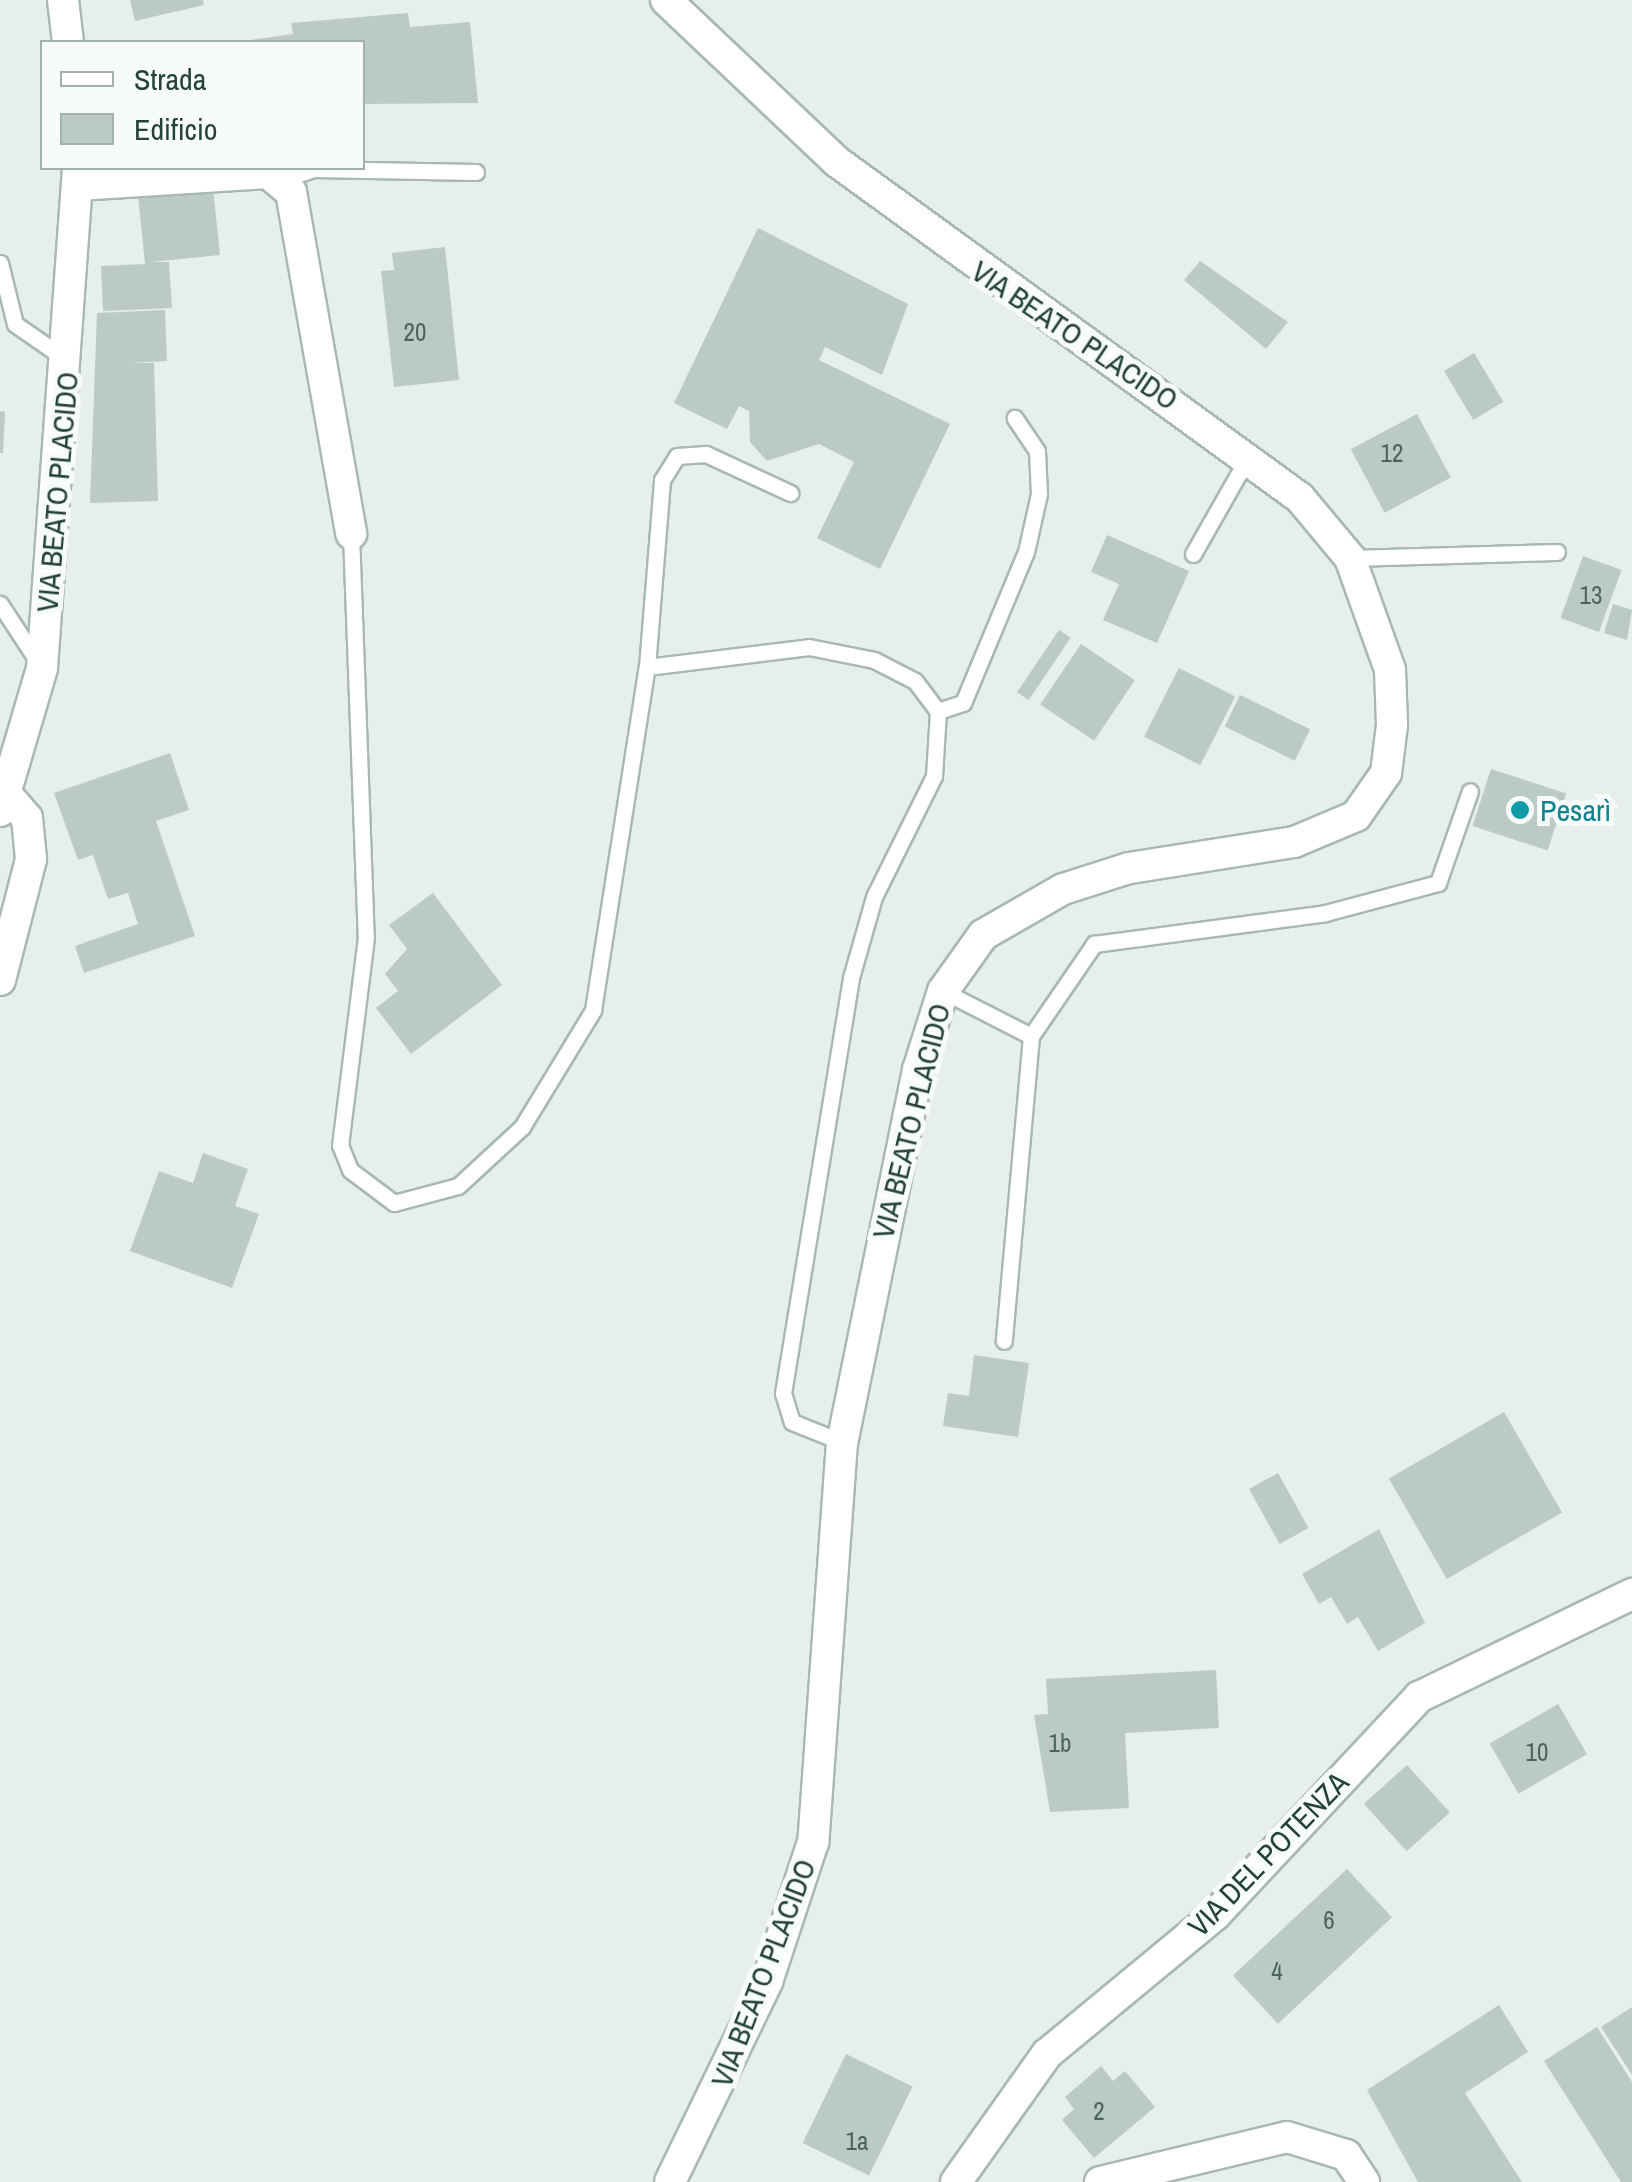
<!DOCTYPE html>
<html>
<head>
<meta charset="utf-8">
<style>
	body { margin:0 }
	#map { position:relative; width:1632px; height:2182px; overflow:hidden; background:#e6efeb; font-family:"Archivo Narrow",sans-serif }
	div>[style] { position:absolute }
	[style*='--x'] { left:calc(var(--x)*1px); top:calc(var(--y)*1px); width:calc(var(--w)*1px); rotate:calc(var(--a)*1deg) }
	.building>* { inset:0; background:#bbcac4; transform-origin:0 0 }
	.roads { filter:drop-shadow(2px 0 #a8b8b2) drop-shadow(-2px 0 #a8b8b2) drop-shadow(0 2px #a8b8b2) drop-shadow(0 -2px #a8b8b2) }
	.service>* { height:15px; margin:-7.5px; padding:0 7.5px; transform-origin:7.5px; border-radius:7.5px; background:#fff }
	.minor>* { height:30px; margin:-15px; padding:0 15px; transform-origin:15px; border-radius:15px; background:#fff }
	.secondary>* { height:30px; margin:-15px; padding:0 15px; transform-origin:15px; border-radius:15px; background:#fff }
	.dots>* { width:28px; height:28px; translate:-50% -50%; box-sizing:border-box; border:5px solid #f7fbf9; border-radius:50% }
	span { translate:-50% -50%; white-space:nowrap; text-align:center; line-height:1.15; -webkit-text-stroke:10px #f7fbf9; paint-order:stroke }
	.number-label { font-size:25px; color:#4a645c }
	.number-label span { -webkit-text-stroke-width:0 }
	.street-label { font-size:30px; color:#24423a }
	.culture-label { font-size:30px; color:#0d838f }
	.left { translate:0 -50%; text-align:left }
	.legend { position:absolute; left:40px; top:40px; width:325px; height:130px; box-sizing:border-box; background:#f7fbf9; border:2px solid #a3b1ad; margin:0; padding:12px 18px; list-style:none; font-size:30px; color:#24423a }
	.legend li { display:flex; align-items:center; gap:20px; height:50px }
	.legend b { width:50px; border:2px solid #a3b1ad }
</style>
</head>
<body>
<div id="map">
	<div class="building">
		<i style="clip-path:polygon(130px 0,203px 0,204px 5px,135px 21px)"></i>
		<i style="clip-path:polygon(408px 13px,410px 27px,470px 22px,478px 103px,362px 104px,362px 42px,236px 42px,293px 34px,291px 23px)"></i>
		<i style="clip-path:polygon(213px 188px,220px 255px,151px 262px,169px 262px,172px 308px,103px 311px,101px 266px,145px 264px,138px 196px)"></i>
		<i style="clip-path:polygon(758px 228px,908px 304px,882px 375px,825px 347px,819px 360px,950px 424px,880px 569px,817px 538px,854px 462px,819px 444px,767px 461px,750px 442px,749px 411px,739px 406px,727px 429px,674px 403px)"></i>
		<i style="clip-path:polygon(445px 247px,459px 380px,394px 387px,381px 271px,394px 270px,392px 253px)"></i>
		<i style="clip-path:polygon(1200px 261px,1288px 322px,1266px 349px,1184px 280px)"></i>
		<i style="clip-path:polygon(165px 310px,167px 361px,129px 363px,154px 363px,158px 501px,90px 503px,97px 313px)"></i>
		<i style="left:1474px;top:353px;width:57px;height:35px;rotate:59deg"></i>
		<i style="clip-path:polygon(0 411px,5px 412px,3px 453px,0 453px)"></i>
		<i style="left:1417px;top:414px;width:72px;height:75px;rotate:62deg"></i>
		<i style="clip-path:polygon(1107px 535px,1189px 571px,1157px 643px,1103px 620px,1119px 584px,1091px 572px)"></i>
		<i style="left:1583px;top:556px;width:41px;height:66px;rotate:20deg"></i>
		<i style="clip-path:polygon(1613px 604px,1632px 610px,1627px 640px,1604px 633px)"></i>
		<i style="left:1059px;top:630px;width:14px;height:75px;rotate:34deg"></i>
		<i style="left:1081px;top:644px;width:65px;height:73px;rotate:34deg"></i>
		<i style="left:1179px;top:668px;width:63px;height:77px;rotate:27deg"></i>
		<i style="left:1240px;top:695px;width:78px;height:35px;rotate:26deg"></i>
		<i style="clip-path:polygon(170px 753px,189px 810px,156px 821px,195px 936px,84px 973px,75px 946px,138px 924px,128px 893px,108px 899px,93px 855px,78px 860px,54px 793px)"></i>
		<i style="left:1491px;top:769px;width:79px;height:60px;rotate:18deg"></i>
		<i style="clip-path:polygon(433px 893px,502px 985px,411px 1054px,376px 1008px,398px 991px,385px 974px,407px 949px,389px 925px)"></i>
		<i style="clip-path:polygon(203px 1153px,248px 1169px,235px 1206px,259px 1214px,232px 1288px,130px 1251px,159px 1171px,193px 1183px)"></i>
		<i style="clip-path:polygon(974px 1355px,1029px 1363px,1018px 1437px,943px 1426px,948px 1393px,969px 1396px)"></i>
		<i style="left:1504px;top:1412px;width:116px;height:133px;rotate:60deg"></i>
		<i style="left:1278px;top:1473px;width:63px;height:33px;rotate:61deg"></i>
		<i style="clip-path:polygon(1379px 1529px,1425px 1623px,1378px 1651px,1358px 1617px,1347px 1624px,1331px 1597px,1319px 1604px,1302px 1574px)"></i>
		<i style="clip-path:polygon(1216px 1670px,1219px 1728px,1125px 1733px,1129px 1808px,1050px 1812px,1034px 1715px,1048px 1714px,1046px 1679px)"></i>
		<i style="left:1558px;top:1704px;width:58px;height:79px;rotate:60deg"></i>
		<i style="left:1407px;top:1765px;width:64px;height:58px;rotate:48deg"></i>
		<i style="left:1347px;top:1869px;width:66px;height:156px;rotate:47deg"></i>
		<i style="clip-path:polygon(1499px 2005px,1528px 2052px,1465px 2093px,1522px 2182px,1418px 2182px,1367px 2090px)"></i>
		<i style="clip-path:polygon(1632px 2007px,1632px 2075px,1601px 2027px)"></i>
		<i style="clip-path:polygon(1597px 2027px,1632px 2082px,1632px 2182px,1621px 2182px,1544px 2061px)"></i>
		<i style="left:846px;top:2054px;width:74px;height:99px;rotate:26deg"></i>
		<i style="clip-path:polygon(1101px 2066px,1113px 2081px,1125px 2071px,1155px 2107px,1094px 2158px,1062px 2120px,1074px 2109px,1065px 2097px)"></i>
	</div>
	<div class="roads">
		<div class="service">
			<i style="--x:280;--y:180;--w:36;--a:-18"></i>
			<i style="--x:314;--y:169;--w:162;--a:1.1"></i>
			<i style="--x:0;--y:263;--w:63;--a:76.2"></i>
			<i style="--x:15;--y:324;--w:60;--a:34.8"></i>
			<i style="--x:351;--y:534;--w:403;--a:87.9"></i>
			<i style="--x:366;--y:937;--w:210;--a:97.1"></i>
			<i style="--x:340;--y:1145;--w:27;--a:68"></i>
			<i style="--x:350;--y:1170;--w:55;--a:36.9"></i>
			<i style="--x:394;--y:1203;--w:66;--a:-14.9"></i>
			<i style="--x:458;--y:1186;--w:87;--a:-42.7"></i>
			<i style="--x:522;--y:1127;--w:137;--a:-58.7"></i>
			<i style="--x:593;--y:1010;--w:347;--a:-81.1"></i>
			<i style="--x:647;--y:667;--w:188;--a:-85.4"></i>
			<i style="--x:662;--y:480;--w:28;--a:-58"></i>
			<i style="--x:677;--y:456;--w:29;--a:-4"></i>
			<i style="--x:706;--y:454;--w:93;--a:24.9"></i>
			<i style="--x:1193;--y:554;--w:112;--a:-60.4"></i>
			<i style="--x:1350;--y:558;--w:207;--a:-1.7"></i>
			<i style="--x:0;--y:604;--w:73;--a:56.7"></i>
			<i style="--x:647;--y:667;--w:163;--a:-7"></i>
			<i style="--x:809;--y:647;--w:66;--a:11.3"></i>
			<i style="--x:874;--y:660;--w:46;--a:27.1"></i>
			<i style="--x:915;--y:681;--w:38;--a:53"></i>
			<i style="--x:938;--y:711;--w:65;--a:93.5"></i>
			<i style="--x:934;--y:776;--w:135;--a:116.4"></i>
			<i style="--x:874;--y:897;--w:84;--a:105.9"></i>
			<i style="--x:851;--y:978;--w:421;--a:99.3"></i>
			<i style="--x:783;--y:1393;--w:30;--a:73"></i>
			<i style="--x:792;--y:1422;--w:54;--a:21.8"></i>
			<i style="--x:938;--y:711;--w:26;--a:-18"></i>
			<i style="--x:963;--y:703;--w:164;--a:-67.4"></i>
			<i style="--x:1026;--y:552;--w:59;--a:-77.4"></i>
			<i style="--x:1039;--y:494;--w:43;--a:-92.7"></i>
			<i style="--x:1037;--y:451;--w:40;--a:-124"></i>
			<i style="--x:943;--y:991;--w:99;--a:27.1"></i>
			<i style="--x:1031;--y:1036;--w:306;--a:95.1"></i>
			<i style="--x:1031;--y:1036;--w:112;--a:-55.6"></i>
			<i style="--x:1094;--y:944;--w:233;--a:-7.6"></i>
			<i style="--x:1325;--y:913;--w:117;--a:-14.9"></i>
			<i style="--x:1438;--y:883;--w:97;--a:-70.8"></i>
		</div>
		<div class="minor">
			<i style="--x:78;--y:185;--w:190;--a:-3.6"></i>
			<i style="--x:268;--y:173;--w:30;--a:40"></i>
			<i style="--x:291;--y:192;--w:347;--a:80"></i>
			<i style="--x:0;--y:980;--w:125;--a:-75.6"></i>
			<i style="--x:31;--y:859;--w:41;--a:-95.6"></i>
			<i style="--x:27;--y:818;--w:30;--a:-131"></i>
			<i style="--x:956;--y:2182;--w:157;--a:-54.6"></i>
			<i style="--x:1047;--y:2054;--w:218;--a:-39.6"></i>
			<i style="--x:1215;--y:1915;--w:299;--a:-46.9"></i>
			<i style="--x:1419;--y:1697;--w:237;--a:-25.8"></i>
			<i style="--x:1100;--y:2182;--w:192;--a:-13.5"></i>
			<i style="--x:1287;--y:2137;--w:62;--a:17"></i>
			<i style="--x:1346;--y:2155;--w:32;--a:56"></i>
		</div>
		<div class="secondary">
			<i style="--x:63;--y:0;--w:42;--a:83.2"></i>
			<i style="--x:666;--y:0;--w:234;--a:43.4"></i>
			<i style="--x:836;--y:161;--w:573;--a:35.99"></i>
			<i style="--x:1300;--y:498;--w:78;--a:50.2"></i>
			<i style="--x:1350;--y:558;--w:119;--a:70.3"></i>
			<i style="--x:1390;--y:670;--w:55;--a:87.9"></i>
			<i style="--x:1392;--y:725;--w:48;--a:97.1"></i>
			<i style="--x:1386;--y:773;--w:52;--a:124.9"></i>
			<i style="--x:1356;--y:816;--w:67;--a:157.2"></i>
			<i style="--x:1294;--y:842;--w:167;--a:171"></i>
			<i style="--x:1129;--y:868;--w:69;--a:162.3"></i>
			<i style="--x:1063;--y:889;--w:92;--a:150.1"></i>
			<i style="--x:983;--y:935;--w:69;--a:125.5"></i>
			<i style="--x:943;--y:991;--w:83;--a:107.6"></i>
			<i style="--x:918;--y:1070;--w:380;--a:101.5"></i>
			<i style="--x:842;--y:1442;--w:401;--a:94.1"></i>
			<i style="--x:813;--y:1842;--w:147;--a:108.2"></i>
			<i style="--x:767;--y:1982;--w:222;--a:115.9"></i>
			<i style="--x:0;--y:811;--w:149;--a:-73.6"></i>
			<i style="--x:42;--y:668;--w:501;--a:-85.88"></i>
		</div>
	</div>
	<div class="dots">
		<i style="left:1520px;top:810px;background:#0f9aa8"></i>
	</div>
	<div class="number-label">
		<span style="left:415px;top:332px">20</span>
		<span style="left:1392px;top:453px">12</span>
		<span style="left:1591px;top:595px">13</span>
		<span style="left:1060px;top:1743px">1b</span>
		<span style="left:1537px;top:1752px">10</span>
		<span style="left:1329px;top:1920px">6</span>
		<span style="left:1277px;top:1971px">4</span>
		<span style="left:1099px;top:2111px">2</span>
		<span style="left:857px;top:2141px">1a</span>
	</div>
	<div class="street-label">
		<span style="left:1075px;top:335px;rotate:34deg">VIA BEATO PLACIDO</span>
		<span style="left:57px;top:492px;rotate:-85deg">VIA BEATO PLACIDO</span>
		<span style="left:911px;top:1121px;rotate:-76deg">VIA BEATO PLACIDO</span>
		<span style="left:1268px;top:1854px;rotate:-46deg">VIA DEL POTENZA</span>
		<span style="left:763px;top:1973px;rotate:-69deg">VIA BEATO PLACIDO</span>
	</div>
	<div class="culture-label">
		<span class="left" style="left:1540px;top:810px">Pesarì</span>
	</div>
	<ul class="legend">
	<li><b style="height:12px;background:#fff"></b>Strada</li>
	<li><b style="height:28px;background:#bbcac4"></b>Edificio</li>
	</ul>
</div>
</body>
</html>
